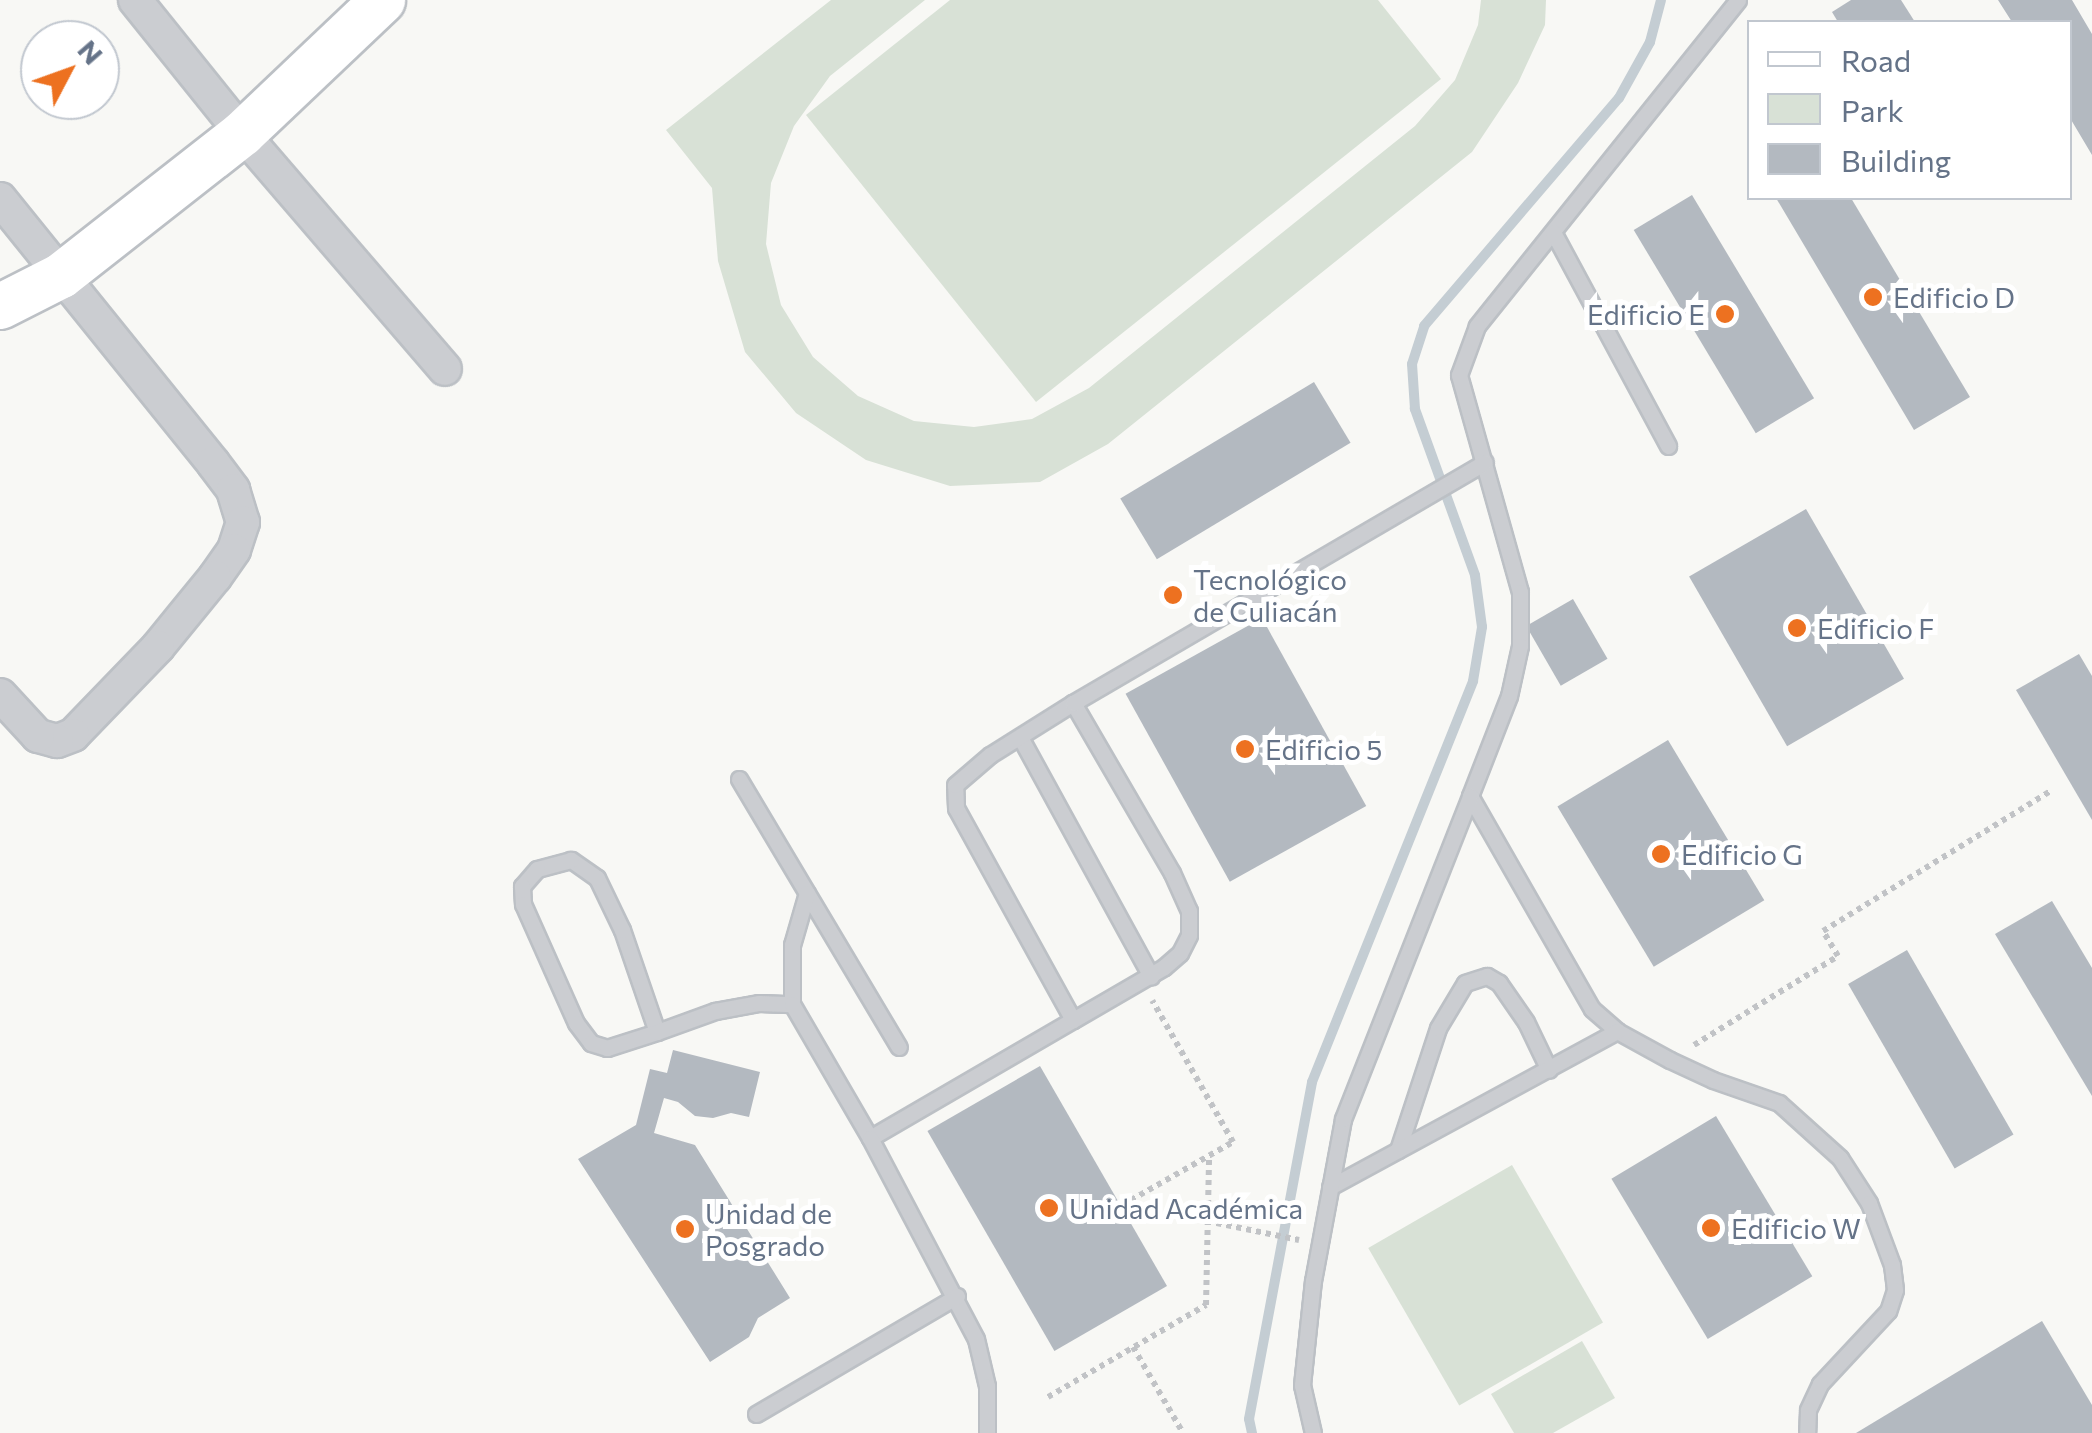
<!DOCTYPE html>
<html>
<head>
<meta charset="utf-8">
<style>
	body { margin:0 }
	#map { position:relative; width:2092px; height:1433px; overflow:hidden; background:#f8f8f5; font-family:Commissioner,sans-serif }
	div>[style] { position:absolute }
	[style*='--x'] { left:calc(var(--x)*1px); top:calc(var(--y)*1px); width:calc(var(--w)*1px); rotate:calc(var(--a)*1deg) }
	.green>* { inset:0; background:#d8e1d6; transform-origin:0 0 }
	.stream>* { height:10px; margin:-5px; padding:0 5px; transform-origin:5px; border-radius:5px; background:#c4cdd3 }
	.building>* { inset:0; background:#b3b9c0; transform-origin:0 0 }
	.path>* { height:6px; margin-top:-3px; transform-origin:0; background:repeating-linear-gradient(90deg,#c1c3c6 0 5px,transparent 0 10px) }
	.roads { filter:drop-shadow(2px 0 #bcc0c5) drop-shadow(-2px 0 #bcc0c5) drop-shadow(0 2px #bcc0c5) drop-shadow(0 -2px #bcc0c5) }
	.lane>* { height:15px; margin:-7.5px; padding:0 7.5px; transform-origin:7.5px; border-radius:7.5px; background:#cbcdd1 }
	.street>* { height:32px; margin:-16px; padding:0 16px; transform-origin:16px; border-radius:16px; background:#cbcdd1 }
	.secondary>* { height:45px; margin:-22.5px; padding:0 22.5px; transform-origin:22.5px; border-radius:22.5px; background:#fff }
	.dots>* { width:28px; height:28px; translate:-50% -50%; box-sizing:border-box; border:5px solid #fff; border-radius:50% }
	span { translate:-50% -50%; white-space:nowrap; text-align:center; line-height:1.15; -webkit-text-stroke:10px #fff; paint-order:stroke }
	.poi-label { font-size:28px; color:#657388 }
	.left { translate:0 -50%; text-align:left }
	.right { translate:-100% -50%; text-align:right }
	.legend { position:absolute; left:1747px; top:20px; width:325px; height:180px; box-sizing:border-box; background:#fff; border:2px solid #c1c7cf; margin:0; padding:12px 18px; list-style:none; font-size:30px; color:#657388 }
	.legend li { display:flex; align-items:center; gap:20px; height:50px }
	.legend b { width:50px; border:2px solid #c1c7cf }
	.north { position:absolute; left:20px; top:20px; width:100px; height:100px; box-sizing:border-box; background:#fff; border:2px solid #c1c7cf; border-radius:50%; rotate:49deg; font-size:28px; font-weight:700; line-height:40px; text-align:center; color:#657388 }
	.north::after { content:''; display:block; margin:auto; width:35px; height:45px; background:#ed7120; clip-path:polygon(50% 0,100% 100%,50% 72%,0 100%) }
</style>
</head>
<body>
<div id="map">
	<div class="green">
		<i style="clip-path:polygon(831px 0,925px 0,830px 76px,794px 126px,771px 183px,766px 244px,781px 305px,813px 357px,858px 396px,914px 421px,974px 427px,1032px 419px,1089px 388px,1415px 126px,1455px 80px,1478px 25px,1481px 0,1546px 0,1545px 25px,1518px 83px,1472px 152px,1108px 444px,1040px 482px,950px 486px,866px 460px,796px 413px,745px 352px,718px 261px,712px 188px,666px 130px)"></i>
		<i style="clip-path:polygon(950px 0,1378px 0,1441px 79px,1036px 402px,806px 115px)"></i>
		<i style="left:1512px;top:1165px;width:182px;height:166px;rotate:60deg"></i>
		<i style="clip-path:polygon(1582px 1341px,1615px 1398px,1553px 1433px,1514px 1433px,1491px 1394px)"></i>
	</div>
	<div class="stream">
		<i style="--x:1252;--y:1433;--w:14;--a:-102"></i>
		<i style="--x:1249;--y:1419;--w:343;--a:-79.4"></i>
		<i style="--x:1312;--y:1082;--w:432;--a:-68.1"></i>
		<i style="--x:1473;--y:681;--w:55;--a:-80.5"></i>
		<i style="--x:1482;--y:627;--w:52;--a:-97.7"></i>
		<i style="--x:1475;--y:575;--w:177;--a:-109.9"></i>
		<i style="--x:1415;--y:409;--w:45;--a:-93.8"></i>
		<i style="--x:1412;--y:364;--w:40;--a:-72"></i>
		<i style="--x:1424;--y:326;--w:300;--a:-49.5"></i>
		<i style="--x:1619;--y:98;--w:64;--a:-61"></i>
		<i style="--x:1650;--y:42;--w:43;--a:-75.3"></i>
	</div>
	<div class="building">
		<i style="clip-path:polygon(1851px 0,1901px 0,1915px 22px,1838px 22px,1832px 12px)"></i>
		<i style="clip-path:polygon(1998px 0,2072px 0,2092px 34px,2092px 155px,2070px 118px,2070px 22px,2012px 22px)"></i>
		<i style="left:1692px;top:195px;width:237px;height:68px;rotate:59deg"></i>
		<i style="clip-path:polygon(1776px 198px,1851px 198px,1970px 397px,1914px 430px)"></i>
		<i style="left:1314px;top:382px;width:71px;height:226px;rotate:59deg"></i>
		<i style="left:1806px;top:509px;width:196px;height:135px;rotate:60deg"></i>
		<i style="left:1573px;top:599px;width:69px;height:54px;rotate:60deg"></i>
		<i style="left:1262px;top:618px;width:215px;height:156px;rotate:61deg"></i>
		<i style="clip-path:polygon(2079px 654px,2092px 676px,2092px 820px,2016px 690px)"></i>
		<i style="left:1668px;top:740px;width:187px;height:129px;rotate:59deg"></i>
		<i style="clip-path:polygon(2052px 901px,2092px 968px,2092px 1096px,1995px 934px)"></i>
		<i style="left:1907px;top:950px;width:213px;height:68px;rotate:60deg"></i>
		<i style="clip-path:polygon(673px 1050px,760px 1072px,749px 1117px,731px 1113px,713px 1118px,695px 1116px,678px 1102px,664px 1098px,654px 1133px,695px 1145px,790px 1298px,758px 1318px,749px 1337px,710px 1362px,578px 1159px,636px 1125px,650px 1069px,667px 1073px)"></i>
		<i style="left:1040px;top:1066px;width:254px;height:130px;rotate:60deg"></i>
		<i style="left:1716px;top:1116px;width:187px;height:122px;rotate:59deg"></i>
		<i style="clip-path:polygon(2042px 1321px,2092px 1405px,2092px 1433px,1856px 1433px)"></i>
	</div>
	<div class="path">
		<i style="--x:1694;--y:1045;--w:169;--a:-31.7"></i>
		<i style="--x:1838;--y:956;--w:29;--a:-121"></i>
		<i style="--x:1823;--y:931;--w:269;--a:-31.6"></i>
		<i style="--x:1131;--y:1200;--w:117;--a:-29.6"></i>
		<i style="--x:1233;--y:1142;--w:163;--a:-119.7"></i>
		<i style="--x:1207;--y:1221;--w:94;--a:11.7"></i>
		<i style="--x:1133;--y:1347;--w:99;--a:59.8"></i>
		<i style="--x:1048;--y:1397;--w:183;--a:-30.2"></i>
		<i style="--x:1206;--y:1305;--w:149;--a:-88.8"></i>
	</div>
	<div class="roads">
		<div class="lane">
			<i style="--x:1738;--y:0;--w:418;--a:128.7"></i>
			<i style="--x:1477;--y:326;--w:52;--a:110.2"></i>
			<i style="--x:1459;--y:375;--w:225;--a:74.3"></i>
			<i style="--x:1520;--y:592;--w:54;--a:90"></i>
			<i style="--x:1520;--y:646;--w:51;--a:102.4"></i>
			<i style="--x:1509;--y:696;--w:107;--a:111.3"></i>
			<i style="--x:1470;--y:796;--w:245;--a:60.2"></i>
			<i style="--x:1592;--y:1009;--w:33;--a:41"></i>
			<i style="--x:1617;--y:1031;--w:60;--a:28.7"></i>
			<i style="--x:1670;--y:1060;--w:47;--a:24.9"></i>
			<i style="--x:1713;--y:1080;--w:70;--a:19.2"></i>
			<i style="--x:1779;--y:1103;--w:82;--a:42"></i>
			<i style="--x:1840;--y:1158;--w:54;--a:57.2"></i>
			<i style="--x:1869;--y:1203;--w:66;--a:69.6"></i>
			<i style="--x:1892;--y:1265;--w:25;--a:83"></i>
			<i style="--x:1895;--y:1290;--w:22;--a:108"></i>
			<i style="--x:1888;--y:1311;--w:100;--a:133"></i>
			<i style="--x:1820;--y:1384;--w:29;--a:115"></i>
			<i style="--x:1808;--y:1410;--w:23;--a:92"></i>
			<i style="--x:1553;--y:232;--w:243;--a:61.7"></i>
			<i style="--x:1020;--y:737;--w:273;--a:61.3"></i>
			<i style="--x:739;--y:779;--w:312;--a:59.2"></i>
			<i style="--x:792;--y:1004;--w:59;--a:-90"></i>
			<i style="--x:792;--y:945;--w:54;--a:-73.9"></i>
			<i style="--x:1073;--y:1020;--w:105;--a:-30.2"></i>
			<i style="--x:1164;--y:967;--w:21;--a:-41"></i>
			<i style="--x:1180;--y:953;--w:20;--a:-63"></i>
			<i style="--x:1189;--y:935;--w:24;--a:-90"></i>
			<i style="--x:1189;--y:911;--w:42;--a:-114.1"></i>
			<i style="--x:1172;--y:873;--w:197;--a:-120.2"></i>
			<i style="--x:657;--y:1032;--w:108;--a:-108.9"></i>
			<i style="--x:622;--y:930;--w:58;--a:-115.7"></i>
			<i style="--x:597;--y:878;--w:32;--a:-145"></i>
			<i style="--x:571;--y:860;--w:35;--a:165"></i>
			<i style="--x:537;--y:869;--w:23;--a:131"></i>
			<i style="--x:522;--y:886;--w:18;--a:87"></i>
			<i style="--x:523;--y:904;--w:130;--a:66"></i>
			<i style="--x:576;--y:1023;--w:25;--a:53"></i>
			<i style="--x:591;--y:1043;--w:17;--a:17"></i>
			<i style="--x:607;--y:1048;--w:52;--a:-17.7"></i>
			<i style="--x:657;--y:1032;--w:62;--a:-19.9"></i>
			<i style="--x:715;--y:1011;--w:45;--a:-10.3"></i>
			<i style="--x:759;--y:1003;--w:33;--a:2"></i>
			<i style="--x:792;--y:1004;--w:155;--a:59.8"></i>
			<i style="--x:870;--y:1138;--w:235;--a:-30.2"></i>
			<i style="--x:1073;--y:1020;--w:242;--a:-118.9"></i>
			<i style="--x:956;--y:808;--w:23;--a:-92"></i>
			<i style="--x:955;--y:785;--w:46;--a:-40.6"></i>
			<i style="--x:990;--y:755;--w:98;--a:-32.1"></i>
			<i style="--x:1073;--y:703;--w:477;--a:-30.3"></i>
			<i style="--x:870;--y:1138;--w:227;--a:62.2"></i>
			<i style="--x:976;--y:1339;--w:48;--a:76.8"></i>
			<i style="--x:987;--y:1386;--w:47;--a:90"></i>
			<i style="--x:1398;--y:1150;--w:128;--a:-71.8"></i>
			<i style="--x:1438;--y:1028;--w:52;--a:-59"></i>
			<i style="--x:1465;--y:983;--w:23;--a:-18"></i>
			<i style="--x:1487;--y:976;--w:14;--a:30"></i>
			<i style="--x:1499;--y:983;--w:47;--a:55.3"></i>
			<i style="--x:1526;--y:1022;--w:53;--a:64.4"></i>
			<i style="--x:1330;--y:1187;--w:327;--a:-28.5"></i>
			<i style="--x:756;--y:1414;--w:233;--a:-30.4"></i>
			<i style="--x:1313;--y:1433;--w:49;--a:-102.9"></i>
			<i style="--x:1302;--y:1385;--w:105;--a:-84"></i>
			<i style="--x:1313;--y:1281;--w:165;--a:-79.5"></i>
			<i style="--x:1343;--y:1119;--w:347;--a:-68.5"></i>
		</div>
		<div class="street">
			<i style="--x:135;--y:0;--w:171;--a:51.2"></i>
			<i style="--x:242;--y:133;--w:311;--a:49.3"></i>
			<i style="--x:0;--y:199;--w:339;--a:51.1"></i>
			<i style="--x:213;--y:463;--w:34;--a:53"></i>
			<i style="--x:233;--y:490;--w:34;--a:73"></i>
			<i style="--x:243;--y:522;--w:29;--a:108"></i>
			<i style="--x:234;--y:550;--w:33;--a:125"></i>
			<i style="--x:215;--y:577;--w:90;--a:129.2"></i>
			<i style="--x:158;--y:647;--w:122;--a:134"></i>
			<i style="--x:73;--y:735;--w:17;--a:159"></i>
			<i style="--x:57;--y:741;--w:20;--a:-165"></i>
			<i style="--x:38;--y:736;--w:56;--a:-132.8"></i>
		</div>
		<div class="secondary">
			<i style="--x:0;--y:306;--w:68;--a:-26.9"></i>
			<i style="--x:61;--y:275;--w:230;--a:-38.1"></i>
			<i style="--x:242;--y:133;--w:193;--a:-43.5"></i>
		</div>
	</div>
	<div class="dots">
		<i style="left:1873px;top:297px;background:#ed7120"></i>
		<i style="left:1725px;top:314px;background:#ed7120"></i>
		<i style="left:1173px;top:595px;background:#ed7120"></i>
		<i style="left:1797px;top:628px;background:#ed7120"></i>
		<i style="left:1245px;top:749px;background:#ed7120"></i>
		<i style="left:1661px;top:854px;background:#ed7120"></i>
		<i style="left:1049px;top:1208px;background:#ed7120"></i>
		<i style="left:1711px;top:1228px;background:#ed7120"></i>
		<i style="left:685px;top:1229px;background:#ed7120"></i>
	</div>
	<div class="poi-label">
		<span class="left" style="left:1893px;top:297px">Edificio D</span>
		<span class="right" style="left:1705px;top:314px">Edificio E</span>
		<span class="left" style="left:1193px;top:595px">Tecnológico<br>de Culiacán</span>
		<span class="left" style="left:1817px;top:628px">Edificio F</span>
		<span class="left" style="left:1265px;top:749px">Edificio 5</span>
		<span class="left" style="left:1681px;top:854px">Edificio G</span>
		<span class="left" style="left:1069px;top:1208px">Unidad Académica</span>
		<span class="left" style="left:705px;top:1229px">Unidad de<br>Posgrado</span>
		<span class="left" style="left:1731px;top:1228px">Edificio W</span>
	</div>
	<ul class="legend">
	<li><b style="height:12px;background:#fff"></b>Road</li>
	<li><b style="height:28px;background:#d8e1d6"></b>Park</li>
	<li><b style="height:28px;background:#b3b9c0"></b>Building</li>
	</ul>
	<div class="north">N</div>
</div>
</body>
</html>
